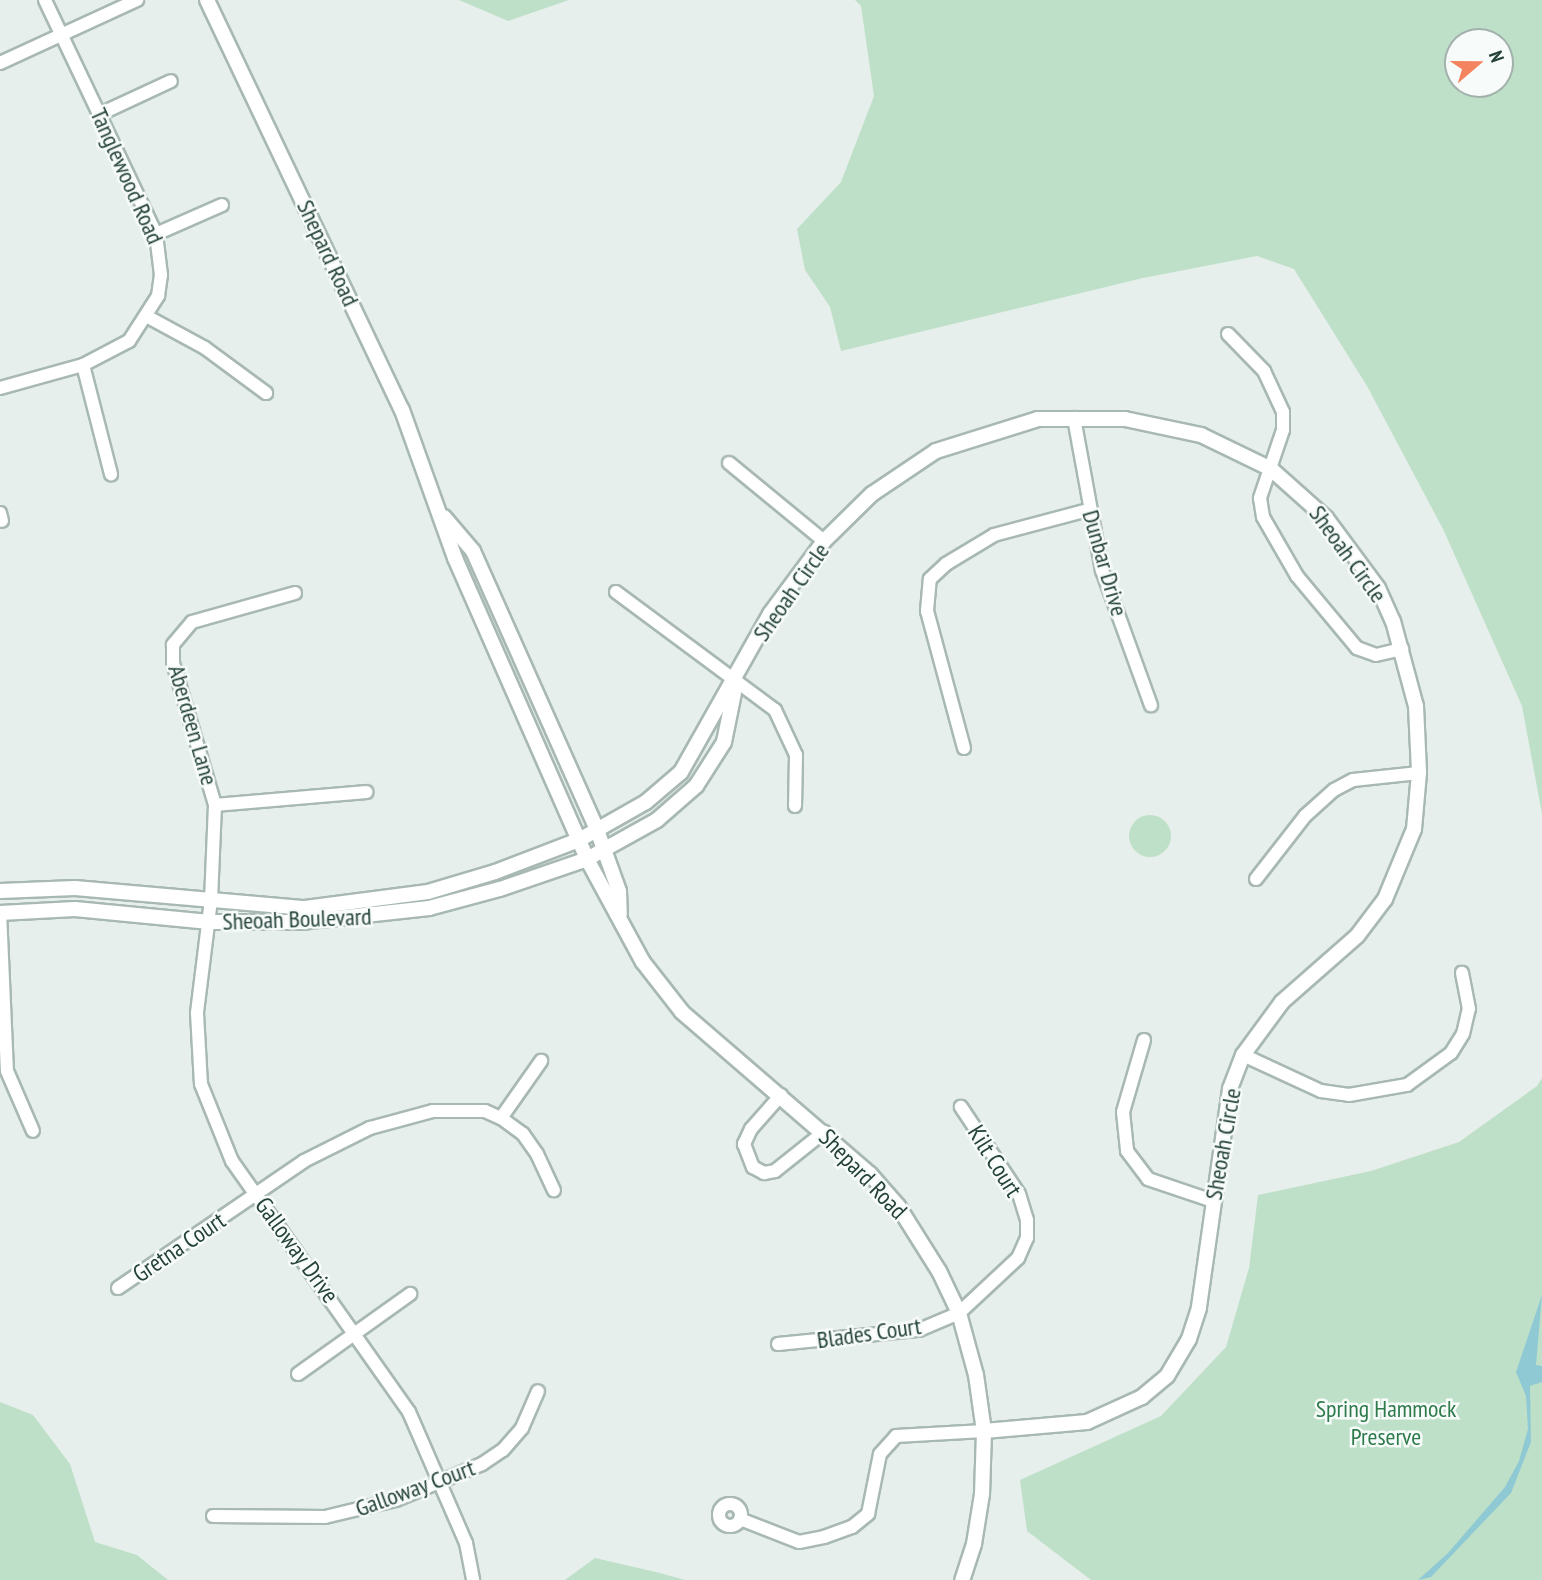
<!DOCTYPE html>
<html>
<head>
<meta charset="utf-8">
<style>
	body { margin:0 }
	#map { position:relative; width:1542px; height:1580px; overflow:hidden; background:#e6efeb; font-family:"PT Sans Narrow",sans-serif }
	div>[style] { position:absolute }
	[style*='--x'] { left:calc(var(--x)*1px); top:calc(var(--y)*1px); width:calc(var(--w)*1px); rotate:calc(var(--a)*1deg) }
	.green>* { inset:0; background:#bfe0c8 }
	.round { border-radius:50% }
	.water>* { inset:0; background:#8ec9d4 }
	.roads { filter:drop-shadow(2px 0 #a8b8b2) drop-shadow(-2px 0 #a8b8b2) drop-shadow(0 2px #a8b8b2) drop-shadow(0 -2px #a8b8b2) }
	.minor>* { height:12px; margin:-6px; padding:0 6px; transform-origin:6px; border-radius:6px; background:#fff }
	.minor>.ring { margin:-6px; padding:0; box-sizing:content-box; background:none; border:12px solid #fff; border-radius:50% }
	.tertiary>* { height:14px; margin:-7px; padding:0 7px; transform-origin:7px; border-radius:7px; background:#fff }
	span { translate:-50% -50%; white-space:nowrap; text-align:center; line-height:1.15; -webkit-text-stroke:5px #f7fbf9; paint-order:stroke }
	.street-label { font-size:24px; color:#24423a }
	.park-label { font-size:24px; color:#2d7a4b }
	.north { position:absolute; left:1444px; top:28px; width:70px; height:70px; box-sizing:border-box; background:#f7fbf9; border:2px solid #a3b1ad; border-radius:50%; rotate:70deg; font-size:19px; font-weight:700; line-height:28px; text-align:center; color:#24423a }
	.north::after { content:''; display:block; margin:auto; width:24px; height:32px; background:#f4845f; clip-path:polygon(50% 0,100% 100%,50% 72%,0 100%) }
</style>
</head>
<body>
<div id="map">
	<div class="green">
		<i style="clip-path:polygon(459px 0,569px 0,508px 21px)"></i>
		<i style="clip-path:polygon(evenodd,855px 0,1542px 0,1542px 814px,1522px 706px,1443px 529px,1367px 386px,1294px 269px,1257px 256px,1143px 278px,841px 351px,830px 307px,805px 270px,797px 229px,841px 182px,874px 96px,861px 6px,855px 0,1458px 42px,1500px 42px,1500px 84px,1458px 84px,1458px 42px)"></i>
		<i class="round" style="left:1129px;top:815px;width:42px;height:42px"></i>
		<i style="clip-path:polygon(1542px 1078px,1542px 1580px,1091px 1580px,1027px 1531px,1020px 1480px,1161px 1416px,1226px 1347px,1249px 1268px,1258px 1195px,1371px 1171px,1459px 1142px,1537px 1086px)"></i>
		<i style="clip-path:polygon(0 1402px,33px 1415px,70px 1464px,95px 1542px,137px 1555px,168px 1580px,0 1580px)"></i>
		<i style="clip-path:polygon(595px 1558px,660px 1573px,685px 1580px,565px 1580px)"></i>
	</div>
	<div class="water">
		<i style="clip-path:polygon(1542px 1295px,1536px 1365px,1542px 1366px,1542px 1382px,1530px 1386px,1531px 1442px,1511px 1493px,1431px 1577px,1418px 1580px,1448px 1553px,1505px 1487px,1519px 1461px,1528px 1429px,1526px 1396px,1516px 1372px)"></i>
	</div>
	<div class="roads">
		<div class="minor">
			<i style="--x:0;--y:63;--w:151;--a:-24.7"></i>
			<i style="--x:100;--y:114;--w:78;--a:-24.9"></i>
			<i style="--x:156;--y:234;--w:72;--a:-23.7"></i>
			<i style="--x:148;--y:317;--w:65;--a:28.5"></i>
			<i style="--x:205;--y:348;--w:76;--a:36.4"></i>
			<i style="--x:1228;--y:334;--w:52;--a:45.8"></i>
			<i style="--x:1264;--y:371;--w:45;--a:65.1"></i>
			<i style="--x:1283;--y:412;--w:18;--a:90"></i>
			<i style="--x:1283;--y:430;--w:72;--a:108.7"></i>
			<i style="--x:1260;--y:498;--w:19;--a:81"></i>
			<i style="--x:1263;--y:517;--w:68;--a:60"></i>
			<i style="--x:1297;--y:576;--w:94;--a:50.2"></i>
			<i style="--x:1357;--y:648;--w:20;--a:20"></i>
			<i style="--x:1376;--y:655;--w:27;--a:-13"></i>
			<i style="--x:83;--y:365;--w:113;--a:75.6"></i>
			<i style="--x:0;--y:388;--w:86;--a:-15.5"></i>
			<i style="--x:83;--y:365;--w:52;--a:-27.6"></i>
			<i style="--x:129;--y:341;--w:54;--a:-57.2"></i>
			<i style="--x:158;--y:296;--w:21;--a:-82"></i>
			<i style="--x:161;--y:275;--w:41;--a:-97"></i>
			<i style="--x:156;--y:234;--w:259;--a:-115.4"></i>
			<i style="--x:1074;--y:418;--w:155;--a:79.6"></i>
			<i style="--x:1102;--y:570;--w:144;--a:70.1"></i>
			<i style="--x:729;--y:463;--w:123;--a:39.4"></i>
			<i style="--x:0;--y:513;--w:8;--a:76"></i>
			<i style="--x:616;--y:592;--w:198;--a:36.6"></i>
			<i style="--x:775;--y:710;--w:50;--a:65"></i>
			<i style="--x:796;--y:755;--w:51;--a:91.1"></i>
			<i style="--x:295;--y:593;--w:107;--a:164.3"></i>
			<i style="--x:192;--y:622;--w:30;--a:130"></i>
			<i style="--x:173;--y:645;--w:18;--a:90"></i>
			<i style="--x:173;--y:663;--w:148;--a:73.5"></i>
			<i style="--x:215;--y:805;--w:95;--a:92.4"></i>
			<i style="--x:211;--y:900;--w:114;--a:97.1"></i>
			<i style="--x:197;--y:1013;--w:71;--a:86.8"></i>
			<i style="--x:201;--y:1084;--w:83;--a:68.1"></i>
			<i style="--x:232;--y:1161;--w:307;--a:54.8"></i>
			<i style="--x:409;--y:1412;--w:143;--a:66.5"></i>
			<i style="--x:466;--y:1543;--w:38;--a:79"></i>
			<i style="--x:964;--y:748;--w:142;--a:-105.1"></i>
			<i style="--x:927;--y:611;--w:32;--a:-85"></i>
			<i style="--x:930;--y:579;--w:22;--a:-43"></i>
			<i style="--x:946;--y:564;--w:56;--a:-31.1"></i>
			<i style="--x:994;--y:535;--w:97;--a:-14.9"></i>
			<i style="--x:215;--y:805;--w:152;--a:-4.9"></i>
			<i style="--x:1256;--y:879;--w:80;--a:-52.1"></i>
			<i style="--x:1305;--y:816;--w:39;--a:-42"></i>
			<i style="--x:1334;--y:790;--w:21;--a:-28"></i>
			<i style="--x:1353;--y:780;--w:66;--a:-6.1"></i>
			<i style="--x:0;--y:912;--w:159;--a:87.5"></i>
			<i style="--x:7;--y:1071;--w:65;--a:66.6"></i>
			<i style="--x:1144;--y:1040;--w:75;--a:106.3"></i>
			<i style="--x:1123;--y:1112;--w:39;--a:84"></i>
			<i style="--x:1127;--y:1151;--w:35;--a:53"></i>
			<i style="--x:1148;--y:1179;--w:69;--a:18.7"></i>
			<i style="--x:1243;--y:1055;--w:86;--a:24.8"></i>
			<i style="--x:1321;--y:1091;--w:28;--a:8"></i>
			<i style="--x:1349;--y:1095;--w:59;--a:-9.8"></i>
			<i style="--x:1407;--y:1085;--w:54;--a:-36"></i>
			<i style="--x:1451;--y:1053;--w:22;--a:-58"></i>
			<i style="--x:1463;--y:1034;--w:26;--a:-77"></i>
			<i style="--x:1469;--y:1009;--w:37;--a:-101"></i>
			<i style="--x:781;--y:1095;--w:45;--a:131.4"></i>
			<i style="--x:751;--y:1129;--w:17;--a:115"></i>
			<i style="--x:744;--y:1144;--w:25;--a:69"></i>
			<i style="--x:753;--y:1167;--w:13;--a:29"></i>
			<i style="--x:764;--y:1173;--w:11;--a:-10"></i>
			<i style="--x:775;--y:1171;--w:63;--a:-38.5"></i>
			<i style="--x:501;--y:1118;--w:70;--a:-54.9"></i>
			<i style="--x:118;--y:1288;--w:225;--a:-34.3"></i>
			<i style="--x:304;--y:1161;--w:74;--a:-26.6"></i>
			<i style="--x:370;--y:1128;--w:65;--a:-15.1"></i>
			<i style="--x:433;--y:1111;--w:52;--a:0"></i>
			<i style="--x:485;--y:1111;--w:17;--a:24"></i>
			<i style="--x:501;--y:1118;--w:27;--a:36"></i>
			<i style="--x:523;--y:1134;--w:24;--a:55"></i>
			<i style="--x:537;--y:1154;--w:40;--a:65"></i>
			<i style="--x:778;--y:1344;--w:142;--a:-5.7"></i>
			<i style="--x:919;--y:1330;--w:43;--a:-23"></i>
			<i style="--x:959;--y:1313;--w:81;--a:-43"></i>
			<i style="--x:1018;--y:1258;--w:22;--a:-66"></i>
			<i style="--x:1027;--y:1238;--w:18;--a:-90"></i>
			<i style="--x:1027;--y:1220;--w:27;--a:-107"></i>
			<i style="--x:1019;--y:1194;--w:105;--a:-123.7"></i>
			<i style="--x:298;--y:1374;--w:138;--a:-35.5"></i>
			<i class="ring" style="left:719px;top:1504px;width:10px;height:10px"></i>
			<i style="--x:213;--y:1516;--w:112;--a:0.5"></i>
			<i style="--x:325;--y:1517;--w:73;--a:-13.5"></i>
			<i style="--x:396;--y:1500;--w:93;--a:-22.7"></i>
			<i style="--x:482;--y:1464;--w:25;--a:-34"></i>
			<i style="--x:503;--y:1450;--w:29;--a:-49"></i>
			<i style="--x:522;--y:1428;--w:40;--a:-66.6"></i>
			<i style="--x:740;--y:1519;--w:63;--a:21.3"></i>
			<i style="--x:799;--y:1542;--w:25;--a:-11"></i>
			<i style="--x:824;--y:1537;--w:30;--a:-20"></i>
			<i style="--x:852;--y:1527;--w:21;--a:-39"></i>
			<i style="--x:868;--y:1514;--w:61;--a:-78.7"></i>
			<i style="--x:880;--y:1454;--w:24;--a:-48"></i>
			<i style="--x:896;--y:1436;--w:88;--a:-3.3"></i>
		</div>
		<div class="tertiary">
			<i style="--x:207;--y:0;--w:454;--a:64.6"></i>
			<i style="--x:402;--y:410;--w:157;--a:70.3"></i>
			<i style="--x:455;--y:558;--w:329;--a:66.3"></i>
			<i style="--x:587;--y:859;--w:117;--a:61.5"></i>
			<i style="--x:643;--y:962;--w:63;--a:52"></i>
			<i style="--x:682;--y:1012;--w:248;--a:40.8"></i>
			<i style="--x:870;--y:1174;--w:43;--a:48.8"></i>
			<i style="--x:898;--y:1206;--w:77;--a:57.8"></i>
			<i style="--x:939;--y:1271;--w:47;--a:64.5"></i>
			<i style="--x:959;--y:1313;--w:64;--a:74.7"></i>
			<i style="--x:976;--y:1375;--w:57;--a:81.9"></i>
			<i style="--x:984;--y:1431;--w:63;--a:91.8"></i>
			<i style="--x:982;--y:1494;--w:51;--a:99.1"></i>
			<i style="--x:974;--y:1544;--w:38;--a:108"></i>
			<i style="--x:444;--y:517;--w:45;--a:49.5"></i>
			<i style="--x:473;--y:551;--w:305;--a:66"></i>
			<i style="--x:597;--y:830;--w:65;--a:70.2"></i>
			<i style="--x:619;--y:891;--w:23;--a:88"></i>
			<i style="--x:0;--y:891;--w:75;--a:-2.3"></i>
			<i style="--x:75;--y:888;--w:231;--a:5"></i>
			<i style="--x:305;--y:908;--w:124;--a:-7.4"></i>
			<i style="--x:428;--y:892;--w:70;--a:-16.6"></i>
			<i style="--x:495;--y:872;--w:90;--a:-20.9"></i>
			<i style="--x:579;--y:840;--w:77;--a:-29.6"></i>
			<i style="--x:646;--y:802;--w:46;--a:-40.6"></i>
			<i style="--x:681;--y:772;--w:181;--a:-60.6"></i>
			<i style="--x:770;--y:614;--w:91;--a:-53.5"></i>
			<i style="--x:824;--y:541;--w:67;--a:-44.4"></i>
			<i style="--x:872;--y:494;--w:77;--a:-33.9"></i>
			<i style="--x:936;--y:451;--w:107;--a:-17.4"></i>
			<i style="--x:1038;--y:419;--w:87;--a:0"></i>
			<i style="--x:1125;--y:419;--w:78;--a:11.9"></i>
			<i style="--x:1201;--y:435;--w:78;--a:25.9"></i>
			<i style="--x:1271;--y:469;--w:74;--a:41.7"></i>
			<i style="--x:1326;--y:518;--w:87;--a:53.4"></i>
			<i style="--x:1378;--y:588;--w:36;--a:66"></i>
			<i style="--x:1393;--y:621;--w:88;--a:74.9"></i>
			<i style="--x:1416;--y:706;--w:67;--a:87.4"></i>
			<i style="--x:1419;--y:773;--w:56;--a:95.1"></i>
			<i style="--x:1414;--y:829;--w:76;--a:112.5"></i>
			<i style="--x:1385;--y:899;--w:46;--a:127.1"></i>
			<i style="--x:1357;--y:936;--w:100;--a:138.7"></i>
			<i style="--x:1282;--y:1002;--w:66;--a:126.3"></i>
			<i style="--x:1243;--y:1055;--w:36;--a:111"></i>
			<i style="--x:1230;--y:1089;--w:221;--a:98.1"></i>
			<i style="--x:1199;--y:1308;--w:33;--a:108"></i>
			<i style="--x:1189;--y:1339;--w:43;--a:120.7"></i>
			<i style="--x:1167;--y:1376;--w:33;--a:140"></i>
			<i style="--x:1142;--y:1397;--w:60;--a:155.6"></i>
			<i style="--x:1087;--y:1422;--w:103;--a:175"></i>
			<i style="--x:0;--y:913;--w:75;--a:-3.1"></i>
			<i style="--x:75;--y:909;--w:135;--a:5.5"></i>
			<i style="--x:209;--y:922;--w:92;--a:0"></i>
			<i style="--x:301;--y:922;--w:129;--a:-6.2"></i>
			<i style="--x:429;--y:908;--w:73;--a:-15"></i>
			<i style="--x:500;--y:889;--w:92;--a:-19"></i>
			<i style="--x:587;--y:859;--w:80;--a:-29.1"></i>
			<i style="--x:657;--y:820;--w:52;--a:-41.1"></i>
			<i style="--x:696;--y:786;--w:52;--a:-57.5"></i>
			<i style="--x:724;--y:742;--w:50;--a:-78.5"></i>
		</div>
	</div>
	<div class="street-label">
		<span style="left:127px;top:176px;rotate:66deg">Tanglewood Road</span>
		<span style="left:328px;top:253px;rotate:65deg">Shepard Road</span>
		<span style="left:1348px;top:554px;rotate:54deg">Sheoah Circle</span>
		<span style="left:1105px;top:563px;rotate:74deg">Dunbar Drive</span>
		<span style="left:791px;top:592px;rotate:-55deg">Sheoah Circle</span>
		<span style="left:193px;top:725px;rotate:74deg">Aberdeen Lane</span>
		<span style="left:297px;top:919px;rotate:-2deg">Sheoah Boulevard</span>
		<span style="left:1223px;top:1144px;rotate:-80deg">Sheoah Circle</span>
		<span style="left:995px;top:1161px;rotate:58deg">Kilt Court</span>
		<span style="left:863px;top:1174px;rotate:46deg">Shepard Road</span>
		<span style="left:179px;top:1247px;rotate:-34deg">Gretna Court</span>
		<span style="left:297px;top:1250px;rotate:54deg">Galloway Drive</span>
		<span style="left:869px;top:1333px;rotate:-8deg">Blades Court</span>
		<span style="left:415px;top:1488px;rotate:-20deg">Galloway Court</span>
	</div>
	<div class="park-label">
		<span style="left:1386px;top:1423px">Spring Hammock<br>Preserve</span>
	</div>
	<div class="north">N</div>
</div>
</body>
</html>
